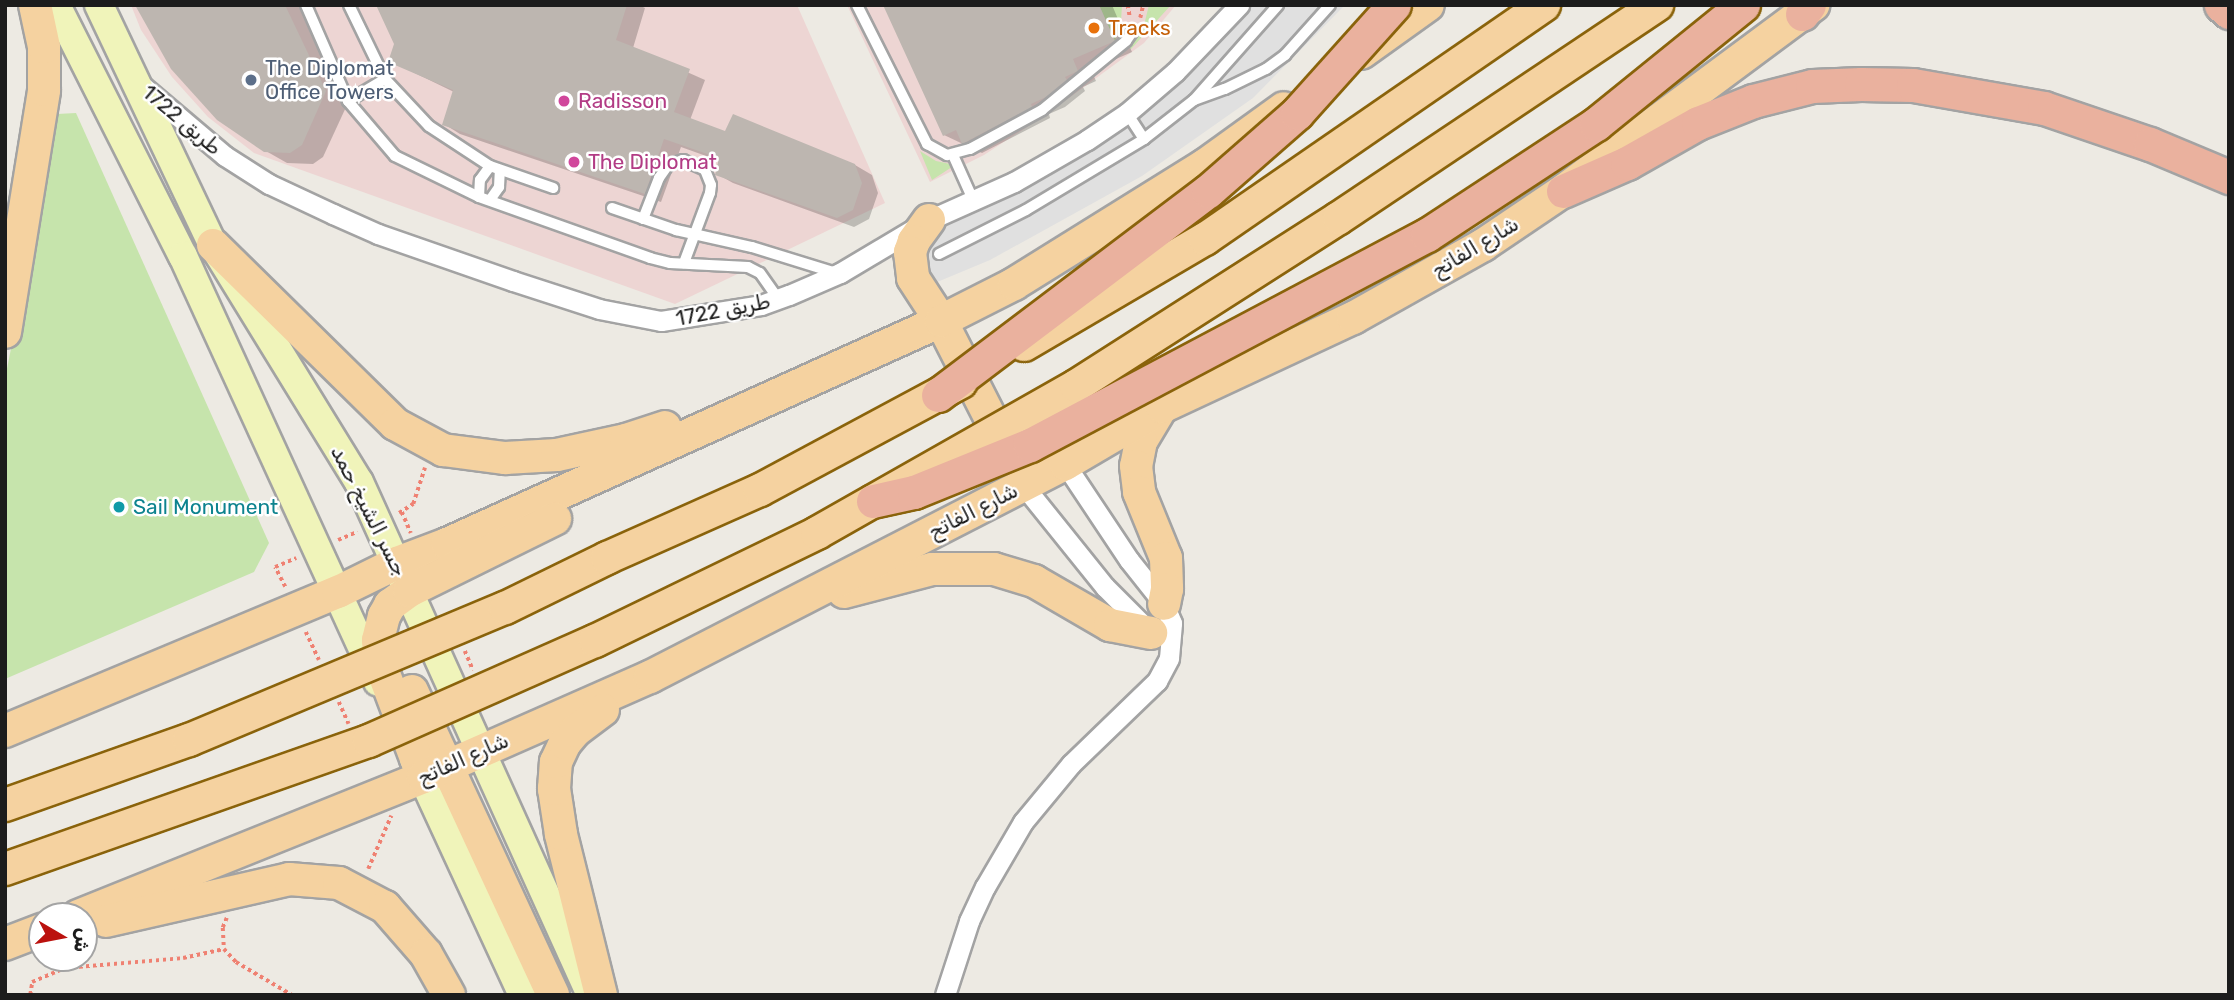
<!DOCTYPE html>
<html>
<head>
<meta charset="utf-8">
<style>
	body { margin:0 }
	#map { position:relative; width:2234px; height:1000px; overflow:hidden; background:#edeae3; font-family:Rubik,"Noto Naskh Arabic",sans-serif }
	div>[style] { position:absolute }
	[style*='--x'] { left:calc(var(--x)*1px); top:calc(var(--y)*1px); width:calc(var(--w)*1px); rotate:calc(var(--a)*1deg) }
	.commercial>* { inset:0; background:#edd5d3 }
	.grass>* { inset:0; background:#c6e4ac }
	.parking>* { inset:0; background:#e0e0e0 }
	.shadow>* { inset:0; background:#0003 }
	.building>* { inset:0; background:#bdb6b0 }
	.path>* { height:3.5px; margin-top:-1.75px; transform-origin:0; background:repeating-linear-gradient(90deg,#ef8172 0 3.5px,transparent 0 7px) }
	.roads { filter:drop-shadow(2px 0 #a3a3a3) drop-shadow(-2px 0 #a3a3a3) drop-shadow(0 2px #a3a3a3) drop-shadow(0 -2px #a3a3a3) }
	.service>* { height:10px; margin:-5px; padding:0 5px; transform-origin:5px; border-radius:5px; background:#fff }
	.minor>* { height:19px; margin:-9.5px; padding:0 9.5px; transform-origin:9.5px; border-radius:9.5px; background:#fff }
	.secondary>* { height:28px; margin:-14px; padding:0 14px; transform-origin:14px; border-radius:14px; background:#f0f4ba }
	.primary>* { height:32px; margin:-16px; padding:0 16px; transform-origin:16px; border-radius:16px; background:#f5d2a0 }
	.trunk>* { height:33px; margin:-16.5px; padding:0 16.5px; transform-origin:16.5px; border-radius:16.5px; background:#eab19e }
	.bridges { filter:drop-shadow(2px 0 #8a630b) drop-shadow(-2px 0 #8a630b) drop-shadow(0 2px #8a630b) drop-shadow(0 -2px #8a630b) }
	.primary-bridge>* { height:32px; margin:-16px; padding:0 16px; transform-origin:16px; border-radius:16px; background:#f5d2a0 }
	.trunk-bridge>* { height:33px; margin:-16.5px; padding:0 16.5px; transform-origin:16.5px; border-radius:16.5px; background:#eab19e }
	.dots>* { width:19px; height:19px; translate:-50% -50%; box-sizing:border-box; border:4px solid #fff; border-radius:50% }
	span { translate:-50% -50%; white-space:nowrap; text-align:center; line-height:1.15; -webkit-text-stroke:5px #fff; paint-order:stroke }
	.food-label { font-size:21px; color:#c56008 }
	.left { translate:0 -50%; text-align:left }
	.service-label { font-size:21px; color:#4e5e75 }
	.hotel-label { font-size:21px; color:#b23c85 }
	.street-label { font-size:21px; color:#1c1c1c }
	.culture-label { font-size:21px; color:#0d838f }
	.frame { position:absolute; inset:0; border:7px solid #1c1c1c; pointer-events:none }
	.north { position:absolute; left:28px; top:902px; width:70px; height:70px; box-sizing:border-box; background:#fff; border:2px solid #a4a4a4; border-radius:50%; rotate:100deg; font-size:19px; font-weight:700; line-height:28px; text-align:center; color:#1c1c1c }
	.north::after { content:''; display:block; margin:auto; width:24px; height:32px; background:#bb120e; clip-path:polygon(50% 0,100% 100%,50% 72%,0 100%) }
</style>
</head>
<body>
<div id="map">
	<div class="commercial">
		<i style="clip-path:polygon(131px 5px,797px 5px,885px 203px,675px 304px,254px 153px,208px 117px,172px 77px,141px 30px)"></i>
		<i style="clip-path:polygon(847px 5px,1176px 5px,1144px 43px,1047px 114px,984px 155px,930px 182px)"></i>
	</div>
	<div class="grass">
		<i style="clip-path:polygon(1099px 5px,1122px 5px,1121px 21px,1115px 41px)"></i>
		<i style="clip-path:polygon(1149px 5px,1171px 5px,1131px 49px,1128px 46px,1143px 29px)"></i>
		<i style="clip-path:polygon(76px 113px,269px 543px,254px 572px,5px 679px,5px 379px,57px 114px)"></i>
		<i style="clip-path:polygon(920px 151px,936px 161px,955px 165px,932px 180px)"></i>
	</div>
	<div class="parking">
		<i style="clip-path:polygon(1252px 5px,1345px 5px,1253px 98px,1142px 176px,990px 260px,930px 285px,920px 249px,940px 228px,1024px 189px,1095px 145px,1192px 71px)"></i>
	</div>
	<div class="shadow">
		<i style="clip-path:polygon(138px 5px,300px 5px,347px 105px,323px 157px,313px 164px,287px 163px,252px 143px)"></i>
		<i style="clip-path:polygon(378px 5px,639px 5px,645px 8px,633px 48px,705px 80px,690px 120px,726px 133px,855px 165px,872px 175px,878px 193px,869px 219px,854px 227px,733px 183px,717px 174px,720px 161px,681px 147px,661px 202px,460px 134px,444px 124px,454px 92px,390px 61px,396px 44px)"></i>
		<i style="clip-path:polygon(884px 5px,1112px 5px,1132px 52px,1091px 70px,1096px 81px,1083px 87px,1085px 91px,1065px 107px,1049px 114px,1050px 118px,982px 153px,944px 135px)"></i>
	</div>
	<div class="building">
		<i style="clip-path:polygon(135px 5px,285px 5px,326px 91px,302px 145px,290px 153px,264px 152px,217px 120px,171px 69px)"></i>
		<i style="clip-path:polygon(376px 5px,627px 5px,616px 40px,690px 69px,674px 112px,725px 131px,733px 114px,855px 164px,862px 183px,853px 210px,837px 218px,715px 175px,719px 158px,664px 139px,645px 194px,442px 125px,453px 90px,388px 62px,394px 44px)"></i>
		<i style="clip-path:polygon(883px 5px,1099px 5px,1115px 41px,1073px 59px,1078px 71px,1065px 77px,1067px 80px,1046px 97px,1031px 104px,1032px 107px,962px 144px,956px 130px,943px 136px)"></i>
	</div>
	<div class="path">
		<i style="--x:1128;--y:5;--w:13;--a:81"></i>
		<i style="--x:1140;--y:18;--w:13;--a:-77"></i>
		<i style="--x:402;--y:512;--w:23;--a:67"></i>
		<i style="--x:399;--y:513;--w:17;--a:-33"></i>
		<i style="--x:413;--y:504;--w:38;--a:-72"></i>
		<i style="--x:338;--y:540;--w:21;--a:-23"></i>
		<i style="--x:285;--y:587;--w:22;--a:-117"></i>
		<i style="--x:275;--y:567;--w:23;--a:-23"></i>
		<i style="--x:306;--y:632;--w:31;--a:65"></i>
		<i style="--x:465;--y:651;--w:21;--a:67"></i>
		<i style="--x:339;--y:702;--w:24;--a:66"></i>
		<i style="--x:368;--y:869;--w:58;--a:-66.5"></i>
		<i style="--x:227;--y:918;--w:11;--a:112"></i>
		<i style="--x:223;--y:928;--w:21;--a:87"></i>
		<i style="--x:224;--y:949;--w:18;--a:47"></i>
		<i style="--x:236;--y:962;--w:65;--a:30.5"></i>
		<i style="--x:30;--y:995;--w:13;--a:-81"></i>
		<i style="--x:32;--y:982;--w:36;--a:-23"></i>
		<i style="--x:65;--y:968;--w:118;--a:-4.8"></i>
		<i style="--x:183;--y:958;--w:42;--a:-12.4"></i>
	</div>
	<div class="roads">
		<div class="service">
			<i style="--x:306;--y:5;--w:105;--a:66.4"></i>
			<i style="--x:348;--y:101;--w:72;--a:49.5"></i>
			<i style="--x:395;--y:156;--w:93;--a:26"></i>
			<i style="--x:479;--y:197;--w:182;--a:19.6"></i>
			<i style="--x:650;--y:258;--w:21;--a:14"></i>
			<i style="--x:670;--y:263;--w:78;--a:2.9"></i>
			<i style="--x:748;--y:267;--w:13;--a:27"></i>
			<i style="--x:760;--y:273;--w:32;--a:55"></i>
			<i style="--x:349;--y:5;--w:82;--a:64.1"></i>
			<i style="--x:385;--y:79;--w:64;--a:46.9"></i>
			<i style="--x:429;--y:126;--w:73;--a:33.3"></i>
			<i style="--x:490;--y:166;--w:67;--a:19.2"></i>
			<i style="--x:857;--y:5;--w:156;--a:63.3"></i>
			<i style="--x:927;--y:144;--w:23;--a:29"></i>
			<i style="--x:947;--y:155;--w:24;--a:-15"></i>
			<i style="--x:970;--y:149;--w:82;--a:-28.4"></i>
			<i style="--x:1042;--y:110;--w:109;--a:-39.4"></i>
			<i style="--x:1126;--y:41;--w:12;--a:-55"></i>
			<i style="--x:1194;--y:100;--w:33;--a:-20"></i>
			<i style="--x:1225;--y:89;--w:46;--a:-26"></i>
			<i style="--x:1266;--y:69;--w:24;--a:-36"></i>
			<i style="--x:1285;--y:55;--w:67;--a:-48"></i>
			<i style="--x:348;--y:101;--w:43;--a:-30.7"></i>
			<i style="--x:1127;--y:113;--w:31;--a:57"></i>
			<i style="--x:953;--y:155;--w:51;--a:65.9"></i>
			<i style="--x:479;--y:197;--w:17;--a:-87"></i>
			<i style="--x:480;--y:180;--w:17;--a:-54"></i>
			<i style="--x:490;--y:200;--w:16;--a:-55"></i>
			<i style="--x:499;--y:187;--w:17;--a:-87"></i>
			<i style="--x:612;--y:208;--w:68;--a:19"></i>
			<i style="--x:676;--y:230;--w:78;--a:12.6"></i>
			<i style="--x:752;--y:247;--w:85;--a:17.2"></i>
			<i style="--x:643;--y:219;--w:44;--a:-68.7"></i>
			<i style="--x:659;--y:178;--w:16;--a:-55"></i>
			<i style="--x:668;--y:165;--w:16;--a:-18"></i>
			<i style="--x:683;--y:160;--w:24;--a:24"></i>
			<i style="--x:705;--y:170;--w:16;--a:68"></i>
			<i style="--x:711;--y:185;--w:8;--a:97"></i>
			<i style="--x:710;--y:193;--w:75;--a:110.4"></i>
			<i style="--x:939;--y:254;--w:97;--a:-26.8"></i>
			<i style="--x:1026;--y:210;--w:138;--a:-31"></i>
			<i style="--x:1144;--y:139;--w:63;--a:-38"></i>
			<i style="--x:1194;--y:100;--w:127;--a:-48.5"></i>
		</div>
		<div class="minor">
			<i style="--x:140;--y:84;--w:111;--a:40.3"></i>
			<i style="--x:225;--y:156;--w:52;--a:32.5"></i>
			<i style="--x:269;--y:184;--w:71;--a:25.1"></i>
			<i style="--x:333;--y:214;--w:49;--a:24"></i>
			<i style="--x:378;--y:234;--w:143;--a:19.2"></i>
			<i style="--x:513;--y:281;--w:90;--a:18"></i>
			<i style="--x:599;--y:309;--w:63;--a:11"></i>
			<i style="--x:661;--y:321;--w:101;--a:-9.1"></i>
			<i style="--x:761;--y:305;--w:30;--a:-20"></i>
			<i style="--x:789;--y:295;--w:56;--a:-23.3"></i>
			<i style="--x:840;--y:273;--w:104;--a:-30.8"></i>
			<i style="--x:929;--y:220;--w:93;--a:-24.1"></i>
			<i style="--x:1014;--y:182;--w:84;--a:-29.9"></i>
			<i style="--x:1087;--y:140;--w:48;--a:-34"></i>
			<i style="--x:1127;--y:113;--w:63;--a:-40.5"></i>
			<i style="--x:1175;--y:72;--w:93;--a:-46.3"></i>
			<i style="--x:1023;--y:485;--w:131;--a:51.2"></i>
			<i style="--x:1105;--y:587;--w:62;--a:45"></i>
			<i style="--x:945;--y:995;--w:78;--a:-72"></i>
			<i style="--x:969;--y:921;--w:38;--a:-65"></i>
			<i style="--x:985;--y:887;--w:75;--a:-59.7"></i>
			<i style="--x:1023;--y:822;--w:75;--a:-50.4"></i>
			<i style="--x:1071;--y:764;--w:120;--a:-44"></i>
			<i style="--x:1157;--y:681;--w:26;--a:-62"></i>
			<i style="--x:1169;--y:658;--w:35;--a:-85"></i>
			<i style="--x:1172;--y:623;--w:21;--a:-113"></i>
			<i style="--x:1164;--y:604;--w:56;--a:-128.5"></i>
			<i style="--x:1129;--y:560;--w:115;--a:-123.7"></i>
		</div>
		<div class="secondary">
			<i style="--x:56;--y:5;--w:281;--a:63.2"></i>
			<i style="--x:183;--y:256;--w:468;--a:65.4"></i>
			<i style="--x:99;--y:5;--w:266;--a:64.6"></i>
			<i style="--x:213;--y:245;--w:278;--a:58.4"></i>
			<i style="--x:359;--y:482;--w:563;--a:65.67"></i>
			<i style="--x:414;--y:759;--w:260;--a:65.2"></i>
		</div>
		<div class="primary">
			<i style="--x:1361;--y:53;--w:82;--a:-35.6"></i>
			<i style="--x:929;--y:220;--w:26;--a:126"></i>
			<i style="--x:914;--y:241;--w:12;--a:110"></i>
			<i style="--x:910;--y:252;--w:26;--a:83"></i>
			<i style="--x:913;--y:278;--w:51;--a:56.9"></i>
			<i style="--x:941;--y:321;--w:121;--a:63"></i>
			<i style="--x:996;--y:429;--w:28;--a:49"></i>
			<i style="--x:213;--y:245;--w:255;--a:44.5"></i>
			<i style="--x:395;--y:424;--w:55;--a:28.4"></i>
			<i style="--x:443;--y:450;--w:63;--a:7.4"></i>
			<i style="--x:505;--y:458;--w:52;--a:-3.3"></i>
			<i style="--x:557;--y:455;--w:71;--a:-12.3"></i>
			<i style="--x:626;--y:440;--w:41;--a:-18.4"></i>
			<i style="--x:5;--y:332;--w:245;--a:-80.8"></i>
			<i style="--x:44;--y:90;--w:43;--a:-90"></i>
			<i style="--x:44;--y:47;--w:43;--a:-102.1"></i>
			<i style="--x:1161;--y:408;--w:39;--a:121"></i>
			<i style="--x:1141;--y:441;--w:25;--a:101"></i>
			<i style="--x:1136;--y:466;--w:26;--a:83"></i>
			<i style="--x:1139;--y:492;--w:71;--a:67.8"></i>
			<i style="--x:1166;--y:558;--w:31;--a:88"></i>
			<i style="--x:1167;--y:589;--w:15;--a:101"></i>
			<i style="--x:844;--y:592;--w:91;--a:-14.6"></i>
			<i style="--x:932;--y:569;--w:62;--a:0"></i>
			<i style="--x:994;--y:569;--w:42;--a:16.7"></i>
			<i style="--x:1034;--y:581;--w:88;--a:30.1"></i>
			<i style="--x:1110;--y:625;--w:42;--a:11"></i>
			<i style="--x:412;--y:691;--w:335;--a:65.1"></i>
			<i style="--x:5;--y:731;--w:361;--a:-22.7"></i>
			<i style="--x:338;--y:592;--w:66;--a:-26.2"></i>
			<i style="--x:397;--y:563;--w:53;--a:-20.8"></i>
			<i style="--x:447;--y:544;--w:542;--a:-24.3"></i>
			<i style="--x:941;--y:321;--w:82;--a:-26.9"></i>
			<i style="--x:1014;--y:284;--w:225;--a:-31.9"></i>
			<i style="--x:1205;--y:165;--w:97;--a:-35.8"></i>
			<i style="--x:423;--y:777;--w:122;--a:-110.7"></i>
			<i style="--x:380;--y:663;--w:23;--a:-95"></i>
			<i style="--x:378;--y:640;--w:25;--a:-76"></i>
			<i style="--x:384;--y:616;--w:13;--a:-61"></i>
			<i style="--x:390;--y:605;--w:24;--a:-36"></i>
			<i style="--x:409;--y:591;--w:163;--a:-26.3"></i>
			<i style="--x:78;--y:916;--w:372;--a:-21.9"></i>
			<i style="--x:423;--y:777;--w:248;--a:-23.8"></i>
			<i style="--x:650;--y:677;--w:466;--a:-27.2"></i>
			<i style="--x:1065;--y:464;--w:113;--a:-30.4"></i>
			<i style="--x:1162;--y:407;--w:211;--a:-25"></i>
			<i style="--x:1353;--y:318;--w:149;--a:-29.3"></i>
			<i style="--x:1483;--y:245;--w:97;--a:-34"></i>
			<i style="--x:1563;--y:191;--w:312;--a:-36.6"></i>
			<i style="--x:106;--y:921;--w:188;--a:-12.9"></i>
			<i style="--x:289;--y:879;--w:50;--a:4.6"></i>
			<i style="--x:339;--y:883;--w:52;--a:27.6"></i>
			<i style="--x:385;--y:907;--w:62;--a:48.9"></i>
			<i style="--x:426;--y:954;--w:47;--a:60.7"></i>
			<i style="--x:5;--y:944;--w:40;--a:-21"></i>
			<i style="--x:601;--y:995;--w:166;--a:-104"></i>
			<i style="--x:561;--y:834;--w:46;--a:-98.8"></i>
			<i style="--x:554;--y:789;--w:27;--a:-86"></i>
			<i style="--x:556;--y:762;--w:21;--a:-65"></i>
			<i style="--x:565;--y:743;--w:16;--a:-50"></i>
			<i style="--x:575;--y:731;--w:35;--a:-37"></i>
		</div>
		<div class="trunk">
			<i style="--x:2221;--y:5;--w:11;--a:41"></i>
			<i style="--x:1802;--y:14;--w:11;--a:-52"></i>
			<i style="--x:1563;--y:191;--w:70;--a:-23.6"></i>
			<i style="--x:1627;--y:163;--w:81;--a:-29.4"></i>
			<i style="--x:1698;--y:123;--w:59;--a:-21.8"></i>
			<i style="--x:1753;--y:101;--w:61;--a:-14.3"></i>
			<i style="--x:1812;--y:86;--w:49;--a:-2.3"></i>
			<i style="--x:1861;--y:84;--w:52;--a:1.1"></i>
			<i style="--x:1913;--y:85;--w:133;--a:10"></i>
			<i style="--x:2044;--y:108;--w:112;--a:18.8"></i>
			<i style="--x:2150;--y:144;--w:86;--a:22.7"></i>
		</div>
	</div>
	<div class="bridges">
		<div class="primary-bridge">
			<i style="--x:1024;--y:345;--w:210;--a:-30.4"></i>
			<i style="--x:1205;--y:239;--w:412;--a:-34.6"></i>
			<i style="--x:5;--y:805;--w:195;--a:-19.5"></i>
			<i style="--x:189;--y:740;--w:342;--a:-22.7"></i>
			<i style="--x:505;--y:608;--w:114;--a:-26.1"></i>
			<i style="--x:607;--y:558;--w:167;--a:-24"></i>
			<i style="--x:760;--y:490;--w:228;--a:-28.2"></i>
			<i style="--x:5;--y:869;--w:386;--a:-19.4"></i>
			<i style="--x:369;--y:741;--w:247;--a:-23.9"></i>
			<i style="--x:595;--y:641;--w:247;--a:-25.9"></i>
			<i style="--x:817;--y:533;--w:298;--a:-29.6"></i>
			<i style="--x:1076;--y:386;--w:312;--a:-32.6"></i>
			<i style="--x:1339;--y:218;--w:383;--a:-33.8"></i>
		</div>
		<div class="trunk-bridge">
			<i style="--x:938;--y:395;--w:338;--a:-37.1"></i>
			<i style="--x:1208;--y:191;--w:118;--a:-41.2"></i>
			<i style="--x:1297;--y:113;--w:145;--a:-48.1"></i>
			<i style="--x:873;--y:501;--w:42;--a:-12.4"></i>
			<i style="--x:914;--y:492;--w:125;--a:-22.1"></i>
			<i style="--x:1030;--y:445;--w:449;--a:-27.9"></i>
			<i style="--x:1427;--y:235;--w:202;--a:-33.3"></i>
			<i style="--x:1596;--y:124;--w:189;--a:-39"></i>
		</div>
	</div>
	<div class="dots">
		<i style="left:1094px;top:28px;background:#e8710a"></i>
		<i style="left:251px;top:80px;background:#5c6f8a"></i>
		<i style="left:564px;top:101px;background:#d1479c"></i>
		<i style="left:574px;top:162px;background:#d1479c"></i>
		<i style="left:119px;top:507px;background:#0f9aa8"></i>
	</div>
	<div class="food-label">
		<span class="left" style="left:1108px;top:28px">Tracks</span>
	</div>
	<div class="service-label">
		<span class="left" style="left:265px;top:80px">The Diplomat<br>Office Towers</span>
	</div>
	<div class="hotel-label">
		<span class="left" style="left:578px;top:101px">Radisson</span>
		<span class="left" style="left:588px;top:162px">The Diplomat</span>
	</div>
	<div class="street-label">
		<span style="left:182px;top:120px;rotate:40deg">طريق 1722</span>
		<span style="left:1475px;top:247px;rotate:-31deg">شارع الفاتح</span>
		<span style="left:723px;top:310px;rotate:-11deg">طريق 1722</span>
		<span style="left:369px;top:511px;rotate:63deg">جسر الشيخ حمد</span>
		<span style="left:973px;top:511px;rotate:-27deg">شارع الفاتح</span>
		<span style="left:463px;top:759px;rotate:-24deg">شارع الفاتح</span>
	</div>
	<div class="culture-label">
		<span class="left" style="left:133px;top:507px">Sail Monument</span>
	</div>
	<div class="frame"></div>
	<div class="north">ش</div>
</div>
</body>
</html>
